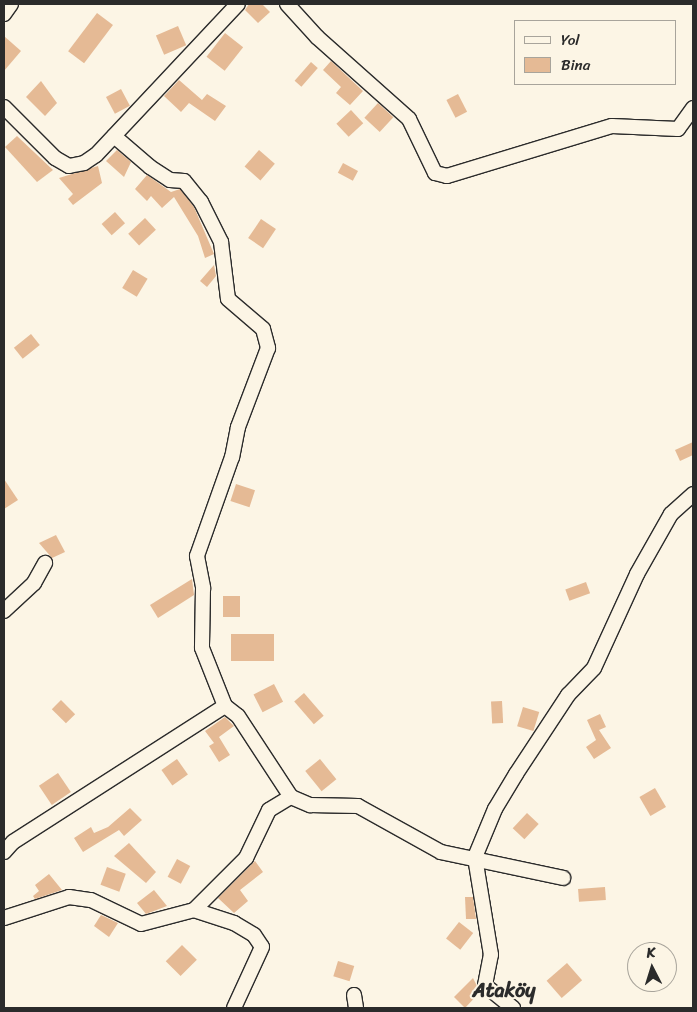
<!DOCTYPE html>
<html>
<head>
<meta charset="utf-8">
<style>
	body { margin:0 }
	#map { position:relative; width:697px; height:1012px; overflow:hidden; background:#fcf5e5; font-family:Sriracha,sans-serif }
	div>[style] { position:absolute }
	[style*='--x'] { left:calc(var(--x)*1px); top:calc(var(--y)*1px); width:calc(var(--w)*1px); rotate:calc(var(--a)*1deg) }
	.building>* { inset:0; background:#e5ba95; transform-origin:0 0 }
	.roads { filter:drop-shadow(1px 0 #2b2b2b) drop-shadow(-1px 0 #2b2b2b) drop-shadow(0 1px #2b2b2b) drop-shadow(0 -1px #2b2b2b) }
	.minor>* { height:14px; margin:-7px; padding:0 7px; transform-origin:7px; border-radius:7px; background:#fcf5e5 }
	span { translate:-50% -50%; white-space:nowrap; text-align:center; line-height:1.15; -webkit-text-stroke:4px #fcf5e5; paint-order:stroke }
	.quarter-label { font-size:20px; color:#2b2b2b; font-weight:700 }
	.frame { position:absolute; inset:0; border:5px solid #2b2b2b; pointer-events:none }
	.legend { position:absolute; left:514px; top:20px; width:162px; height:65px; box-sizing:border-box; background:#fcf5e5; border:1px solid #a8a49b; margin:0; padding:6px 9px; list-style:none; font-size:15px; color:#2b2b2b }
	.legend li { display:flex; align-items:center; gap:10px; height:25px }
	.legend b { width:25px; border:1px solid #a8a49b }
	.north { position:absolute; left:627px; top:942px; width:50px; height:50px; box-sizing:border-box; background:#fcf5e5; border:1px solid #a8a49b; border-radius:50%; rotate:355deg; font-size:14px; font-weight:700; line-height:20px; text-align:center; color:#2b2b2b }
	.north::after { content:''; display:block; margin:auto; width:18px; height:22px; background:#2b2b2b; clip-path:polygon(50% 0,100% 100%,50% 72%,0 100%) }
</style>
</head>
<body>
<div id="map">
	<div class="building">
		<i style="clip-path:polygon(249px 4px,262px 4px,270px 12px,258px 23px,245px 10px)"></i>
		<i style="left:97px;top:13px;width:20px;height:48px;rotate:37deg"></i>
		<i style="left:178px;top:26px;width:21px;height:24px;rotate:67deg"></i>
		<i style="left:225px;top:33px;width:23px;height:30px;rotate:38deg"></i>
		<i style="clip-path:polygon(4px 36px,21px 51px,4px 71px)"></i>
		<i style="clip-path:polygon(331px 61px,363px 91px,350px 105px,336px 93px,341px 87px,323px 70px)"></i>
		<i style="left:311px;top:62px;width:9px;height:25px;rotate:41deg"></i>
		<i style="clip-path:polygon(179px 80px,202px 100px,207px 94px,226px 106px,215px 121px,189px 103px,181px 112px,164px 96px)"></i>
		<i style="clip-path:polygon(41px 81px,57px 103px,45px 116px,26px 97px)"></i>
		<i style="left:121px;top:89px;width:19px;height:17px;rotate:62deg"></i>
		<i style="left:458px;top:94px;width:20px;height:13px;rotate:63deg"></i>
		<i style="left:378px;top:103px;width:21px;height:20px;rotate:43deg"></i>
		<i style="left:351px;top:110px;width:18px;height:20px;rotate:47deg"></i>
		<i style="clip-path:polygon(17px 136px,53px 170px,37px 182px,5px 147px)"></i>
		<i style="clip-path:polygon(117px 150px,131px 162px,124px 177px,106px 161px)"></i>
		<i style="left:259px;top:150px;width:21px;height:22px;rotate:41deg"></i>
		<i style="left:343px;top:163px;width:17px;height:11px;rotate:28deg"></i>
		<i style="clip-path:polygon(98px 166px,102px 183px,73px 205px,68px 199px,73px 194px,59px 178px)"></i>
		<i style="clip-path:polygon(147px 175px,171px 192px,180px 189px,194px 207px,214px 254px,205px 258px,198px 236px,174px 197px,162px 208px,151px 196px,147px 201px,135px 189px)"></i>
		<i style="left:115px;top:212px;width:15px;height:18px;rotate:48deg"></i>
		<i style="left:145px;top:218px;width:16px;height:23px;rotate:47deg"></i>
		<i style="left:261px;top:219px;width:18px;height:23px;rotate:34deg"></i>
		<i style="clip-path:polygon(214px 265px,216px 276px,207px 287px,200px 281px)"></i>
		<i style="left:133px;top:270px;width:17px;height:21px;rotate:31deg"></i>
		<i style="left:31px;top:334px;width:14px;height:22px;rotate:51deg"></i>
		<i style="clip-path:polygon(693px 442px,693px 455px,680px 461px,675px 450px)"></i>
		<i style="clip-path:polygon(4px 479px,18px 500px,4px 509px)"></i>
		<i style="left:236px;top:484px;width:20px;height:18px;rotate:18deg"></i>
		<i style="clip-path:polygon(56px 535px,65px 552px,52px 558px,39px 543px)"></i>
		<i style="clip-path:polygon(192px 579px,194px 595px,158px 618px,150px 605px)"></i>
		<i style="left:586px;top:582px;width:12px;height:22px;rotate:70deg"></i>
		<i style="left:223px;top:596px;width:17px;height:21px"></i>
		<i style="left:231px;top:634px;width:43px;height:27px"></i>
		<i style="left:274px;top:684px;width:20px;height:23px;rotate:63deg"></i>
		<i style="left:304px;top:693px;width:30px;height:13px;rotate:49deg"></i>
		<i style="left:61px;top:700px;width:20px;height:13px;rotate:45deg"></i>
		<i style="left:502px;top:701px;width:22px;height:11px;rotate:87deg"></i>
		<i style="left:523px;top:707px;width:17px;height:20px;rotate:17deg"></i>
		<i style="clip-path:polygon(600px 714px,606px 727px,599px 730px,611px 748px,594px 759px,586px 747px,596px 740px,587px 720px)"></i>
		<i style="clip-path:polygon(225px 717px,234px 726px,219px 737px,230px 755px,219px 762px,209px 746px,214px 743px,205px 731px)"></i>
		<i style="left:177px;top:759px;width:19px;height:19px;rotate:55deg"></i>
		<i style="left:320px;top:759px;width:26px;height:19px;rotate:51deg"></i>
		<i style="left:58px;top:773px;width:23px;height:23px;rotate:56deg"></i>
		<i style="left:655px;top:788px;width:22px;height:18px;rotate:60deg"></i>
		<i style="clip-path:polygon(130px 808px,142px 820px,124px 836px,119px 830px,83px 852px,74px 838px,91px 827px,94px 833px,108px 827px)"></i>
		<i style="left:527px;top:813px;width:16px;height:21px;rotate:43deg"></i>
		<i style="clip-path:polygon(129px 843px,156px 872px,146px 883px,114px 856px)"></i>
		<i style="left:177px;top:859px;width:15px;height:20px;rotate:28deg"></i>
		<i style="clip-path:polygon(255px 861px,263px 872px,240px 890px,248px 901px,234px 913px,218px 898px)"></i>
		<i style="left:107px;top:867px;width:20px;height:19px;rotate:20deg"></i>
		<i style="clip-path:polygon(49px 874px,62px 890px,35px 899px,33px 896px,39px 891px,35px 885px)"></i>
		<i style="left:605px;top:887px;width:13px;height:27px;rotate:86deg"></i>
		<i style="clip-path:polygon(154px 890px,167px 906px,146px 914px,137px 903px)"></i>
		<i style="clip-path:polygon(465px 897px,473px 897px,476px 919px,466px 919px)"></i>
		<i style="clip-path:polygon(101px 915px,118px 923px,109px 937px,94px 926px)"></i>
		<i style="left:459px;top:922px;width:18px;height:21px;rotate:38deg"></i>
		<i style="left:182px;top:945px;width:21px;height:23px;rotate:45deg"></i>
		<i style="left:338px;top:961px;width:17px;height:16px;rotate:17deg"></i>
		<i style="left:567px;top:963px;width:23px;height:27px;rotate:49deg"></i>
		<i style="clip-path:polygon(473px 978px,480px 992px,465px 1008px,454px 997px)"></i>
	</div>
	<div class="roads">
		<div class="minor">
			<i style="--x:287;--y:4;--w:45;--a:47.7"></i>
			<i style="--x:317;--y:37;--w:123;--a:41.7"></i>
			<i style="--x:409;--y:119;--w:60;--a:64.3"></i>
			<i style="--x:435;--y:173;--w:12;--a:14"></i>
			<i style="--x:447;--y:176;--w:172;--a:-16.9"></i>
			<i style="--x:612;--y:126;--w:66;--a:2.6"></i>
			<i style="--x:678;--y:129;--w:26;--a:-54"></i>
			<i style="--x:4;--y:14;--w:12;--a:-55"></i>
			<i style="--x:4;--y:107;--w:72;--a:45"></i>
			<i style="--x:55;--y:158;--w:16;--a:30"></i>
			<i style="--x:69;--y:166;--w:15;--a:-11"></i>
			<i style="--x:84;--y:163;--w:14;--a:-34"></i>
			<i style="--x:96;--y:155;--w:207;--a:-46.8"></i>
			<i style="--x:114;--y:136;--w:48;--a:40.7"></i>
			<i style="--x:150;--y:167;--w:24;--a:33"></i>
			<i style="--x:170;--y:180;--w:14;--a:4"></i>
			<i style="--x:184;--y:181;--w:27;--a:51"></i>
			<i style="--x:201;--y:202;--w:45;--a:63.4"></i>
			<i style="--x:221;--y:242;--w:57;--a:83"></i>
			<i style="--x:228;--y:299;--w:46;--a:40.6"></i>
			<i style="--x:263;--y:329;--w:20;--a:75"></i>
			<i style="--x:268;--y:348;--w:85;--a:110.8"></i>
			<i style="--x:238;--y:427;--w:31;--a:101"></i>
			<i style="--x:232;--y:457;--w:105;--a:109.5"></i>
			<i style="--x:197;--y:556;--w:33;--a:79"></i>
			<i style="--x:203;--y:588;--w:60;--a:91"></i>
			<i style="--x:202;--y:648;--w:62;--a:68.4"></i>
			<i style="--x:4;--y:611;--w:41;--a:-43"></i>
			<i style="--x:34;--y:583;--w:23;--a:-61"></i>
			<i style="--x:4;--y:852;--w:13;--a:-48"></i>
			<i style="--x:13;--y:842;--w:252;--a:-32.7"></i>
			<i style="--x:225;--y:706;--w:16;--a:38"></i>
			<i style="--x:238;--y:716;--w:97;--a:56.8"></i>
			<i style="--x:291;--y:797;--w:21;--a:23"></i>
			<i style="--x:310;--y:805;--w:48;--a:1.2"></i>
			<i style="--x:358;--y:806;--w:95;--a:29"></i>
			<i style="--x:441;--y:852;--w:125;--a:12"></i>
			<i style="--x:194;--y:910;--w:42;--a:18"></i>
			<i style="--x:234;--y:923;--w:23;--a:31"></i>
			<i style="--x:254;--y:935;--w:14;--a:56"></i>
			<i style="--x:262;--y:947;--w:67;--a:114.7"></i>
			<i style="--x:4;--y:918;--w:68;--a:-17.9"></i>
			<i style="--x:69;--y:897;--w:22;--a:8"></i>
			<i style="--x:91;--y:900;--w:55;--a:25.6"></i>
			<i style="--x:141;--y:924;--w:55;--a:-14.8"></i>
			<i style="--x:194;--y:910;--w:74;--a:-45"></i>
			<i style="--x:246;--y:858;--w:53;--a:-64.4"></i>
			<i style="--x:269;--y:810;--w:26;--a:-31"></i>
			<i style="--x:354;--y:995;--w:13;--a:81"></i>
			<i style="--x:513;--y:1008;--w:36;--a:-141"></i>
			<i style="--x:485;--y:985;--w:31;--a:-79"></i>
			<i style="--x:491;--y:955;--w:99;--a:-99.3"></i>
			<i style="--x:475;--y:857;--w:52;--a:-67.4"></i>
			<i style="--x:495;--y:809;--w:41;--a:-59"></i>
			<i style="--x:516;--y:774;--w:95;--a:-56.6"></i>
			<i style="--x:568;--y:695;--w:37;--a:-46"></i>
			<i style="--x:594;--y:668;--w:103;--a:-65.4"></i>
			<i style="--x:637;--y:574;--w:69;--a:-60.5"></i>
			<i style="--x:671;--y:514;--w:30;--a:-42"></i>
		</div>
	</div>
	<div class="quarter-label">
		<span style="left:504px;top:990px">Ataköy</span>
	</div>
	<div class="frame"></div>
	<ul class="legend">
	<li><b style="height:6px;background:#fcf5e5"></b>Yol</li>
	<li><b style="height:14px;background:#e5ba95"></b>Bina</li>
	</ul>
	<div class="north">K</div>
</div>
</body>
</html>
